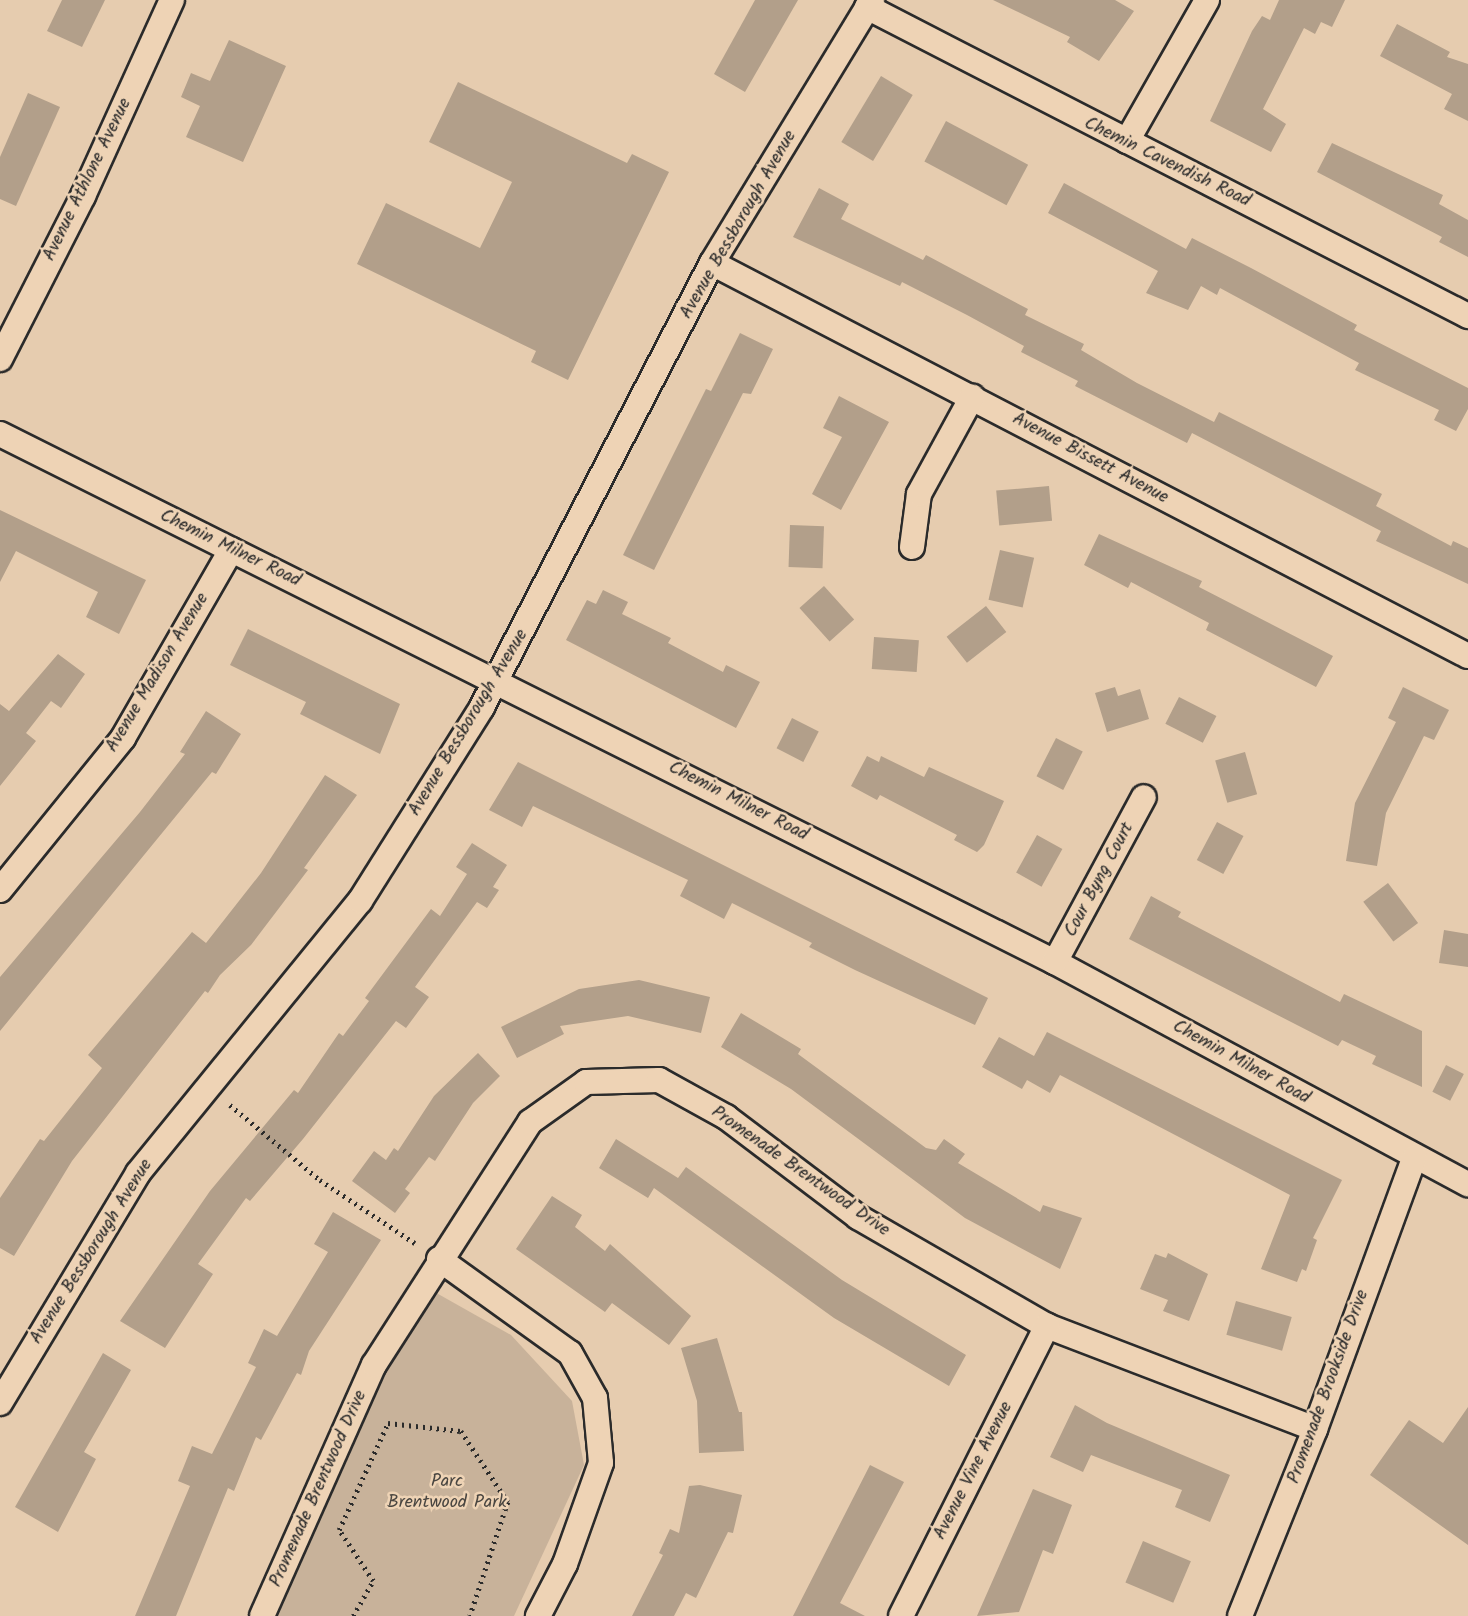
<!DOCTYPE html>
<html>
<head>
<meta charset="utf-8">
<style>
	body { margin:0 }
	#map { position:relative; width:1468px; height:1616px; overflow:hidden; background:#e6ccaf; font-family:Kalam,sans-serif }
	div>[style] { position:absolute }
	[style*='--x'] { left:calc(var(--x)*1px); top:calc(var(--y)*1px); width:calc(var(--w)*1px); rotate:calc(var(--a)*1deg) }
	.green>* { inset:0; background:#c8b29a }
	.building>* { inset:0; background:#b29f8a; transform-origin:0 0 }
	.path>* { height:4.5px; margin-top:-2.25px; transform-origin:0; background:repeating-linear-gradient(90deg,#2b2b2b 0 2px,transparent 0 7px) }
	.roads { filter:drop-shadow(2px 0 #2b2b2b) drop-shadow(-2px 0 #2b2b2b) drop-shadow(0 2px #2b2b2b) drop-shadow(0 -2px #2b2b2b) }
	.minor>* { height:24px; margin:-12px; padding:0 12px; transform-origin:12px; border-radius:12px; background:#eed3b5 }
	span { translate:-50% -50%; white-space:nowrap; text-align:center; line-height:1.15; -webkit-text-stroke:5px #eed3b5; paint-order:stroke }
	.street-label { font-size:18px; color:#2b2b2b }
	.park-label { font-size:18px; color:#4a4641 }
</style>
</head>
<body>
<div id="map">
	<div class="green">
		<i style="clip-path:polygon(424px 1286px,511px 1335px,572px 1401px,584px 1465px,514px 1616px,261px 1616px)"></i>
	</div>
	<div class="building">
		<i style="clip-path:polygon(62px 0,105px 0,82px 47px,47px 31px)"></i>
		<i style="clip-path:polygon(755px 0,798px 0,745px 92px,714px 74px)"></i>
		<i style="clip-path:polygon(993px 0,1115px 0,1134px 11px,1099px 61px,1067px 42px,1070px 37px)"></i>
		<i style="clip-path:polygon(1279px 0,1345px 0,1332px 27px,1321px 22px,1315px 34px,1304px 28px,1263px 109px,1286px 124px,1271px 152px,1210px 121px,1252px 31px,1262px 16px,1270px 20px)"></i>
		<i style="clip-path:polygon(1397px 24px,1450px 52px,1447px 57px,1468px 64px,1468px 121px,1444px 109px,1452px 94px,1380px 56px)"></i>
		<i style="clip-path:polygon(229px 40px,286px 66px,243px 162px,186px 137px,200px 106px,181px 97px,191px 73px,210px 81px)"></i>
		<i style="left:881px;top:76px;width:37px;height:77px;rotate:31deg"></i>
		<i style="clip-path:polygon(458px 82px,627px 163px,632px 154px,669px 172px,568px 380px,531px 362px,536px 351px,357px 264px,386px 203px,480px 248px,512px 182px,429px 142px)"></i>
		<i style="clip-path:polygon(28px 93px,60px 107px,16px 206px,0 199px,0 157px)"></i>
		<i style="left:946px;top:121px;width:93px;height:46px;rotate:28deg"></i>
		<i style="clip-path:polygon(1332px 143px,1443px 195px,1439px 204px,1468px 220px,1468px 257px,1439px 242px,1442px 237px,1317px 172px)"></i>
		<i style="clip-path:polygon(1064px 183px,1186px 249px,1192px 238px,1251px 268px,1357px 325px,1354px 330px,1468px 388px,1468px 409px,1456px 431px,1434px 420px,1439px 410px,1355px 370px,1359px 363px,1220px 288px,1217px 295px,1201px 286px,1188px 310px,1146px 293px,1158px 271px,1048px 213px)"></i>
		<i style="clip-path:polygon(819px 188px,849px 204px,841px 219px,923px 260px,926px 255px,1028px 309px,1025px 315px,1084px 344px,1081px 350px,1137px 383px,1214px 422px,1219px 412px,1382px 494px,1376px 506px,1451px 546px,1453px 541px,1468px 548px,1468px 584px,1376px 541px,1381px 531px,1192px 433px,1187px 443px,1075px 386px,1078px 381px,1021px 352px,1024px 346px,967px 315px,902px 282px,900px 286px,793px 237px)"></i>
		<i style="clip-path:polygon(740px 333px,773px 349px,751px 394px,743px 393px,654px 570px,623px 555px,706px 389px,711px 391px)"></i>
		<i style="clip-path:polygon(839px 396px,889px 422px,841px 510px,812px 494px,842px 437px,823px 428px)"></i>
		<i style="left:1049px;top:486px;width:35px;height:53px;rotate:85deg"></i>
		<i style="clip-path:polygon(0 510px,146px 580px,119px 634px,86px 617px,98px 592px,16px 551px,0 582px)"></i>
		<i style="left:790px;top:525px;width:34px;height:42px;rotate:2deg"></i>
		<i style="clip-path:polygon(1099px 534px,1202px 581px,1199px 587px,1333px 656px,1316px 687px,1206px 630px,1209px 623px,1131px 582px,1128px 588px,1084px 565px)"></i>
		<i style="left:1000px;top:550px;width:35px;height:51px;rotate:13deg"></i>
		<i style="left:824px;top:586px;width:45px;height:33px;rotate:48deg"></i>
		<i style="clip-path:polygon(603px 590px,628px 602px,622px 614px,671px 638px,668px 643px,723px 672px,726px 665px,760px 682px,736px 728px,566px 640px,587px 600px,596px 604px)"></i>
		<i style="left:986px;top:606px;width:33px;height:50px;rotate:52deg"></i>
		<i style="clip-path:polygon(248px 629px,400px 704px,380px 754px,300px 714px,306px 702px,230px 665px)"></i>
		<i style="left:874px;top:637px;width:45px;height:32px;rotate:4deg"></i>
		<i style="clip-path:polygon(58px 654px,85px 674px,61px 708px,51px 701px,26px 733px,36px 741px,0 786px,0 704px,9px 711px)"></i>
		<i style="clip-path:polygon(1115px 687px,1118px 696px,1140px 689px,1149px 719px,1107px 732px,1095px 693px)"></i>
		<i style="clip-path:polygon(1403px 687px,1449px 710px,1434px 740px,1424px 736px,1386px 813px,1377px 866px,1346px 861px,1355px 803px,1396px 722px,1388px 718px)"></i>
		<i style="left:1179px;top:697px;width:42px;height:30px;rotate:27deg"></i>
		<i style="clip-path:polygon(206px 711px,241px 734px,216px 774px,212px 772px,0 1031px,0 977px,140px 812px,185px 754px,180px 752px)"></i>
		<i style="left:792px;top:718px;width:30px;height:34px;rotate:27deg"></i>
		<i style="left:1056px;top:738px;width:30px;height:43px;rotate:27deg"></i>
		<i style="left:1245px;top:752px;width:44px;height:31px;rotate:74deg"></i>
		<i style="clip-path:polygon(867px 756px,879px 762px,881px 756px,924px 777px,929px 767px,1004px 801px,984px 845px,977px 852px,954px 840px,957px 835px,880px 795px,877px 800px,851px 786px)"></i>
		<i style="clip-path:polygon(518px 762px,988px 998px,975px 1025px,855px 970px,809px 947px,812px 943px,732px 903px,724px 919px,680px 896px,688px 880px,533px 806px,522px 827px,489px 810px)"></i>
		<i style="clip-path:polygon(325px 775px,357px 795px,304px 868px,308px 870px,251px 945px,220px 975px,208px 993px,205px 991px,72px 1161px,14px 1256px,0 1248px,0 1198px,40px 1139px,44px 1141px,102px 1068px,88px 1055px,192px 932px,206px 943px,261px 873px)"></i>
		<i style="left:1217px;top:822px;width:30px;height:43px;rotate:28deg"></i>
		<i style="left:1037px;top:835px;width:29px;height:43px;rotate:29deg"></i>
		<i style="clip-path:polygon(472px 843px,507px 865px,493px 887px,499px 890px,487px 908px,477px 902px,415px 987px,429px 997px,406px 1028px,396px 1021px,303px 1139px,250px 1201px,246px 1198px,198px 1264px,213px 1274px,165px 1348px,120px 1321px,210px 1191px,294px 1090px,298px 1093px,339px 1033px,343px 1036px,369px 1001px,365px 998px,431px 909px,440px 916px,467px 874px,456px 867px)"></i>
		<i style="left:1388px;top:883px;width:50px;height:31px;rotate:53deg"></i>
		<i style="clip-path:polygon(1151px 896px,1181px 912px,1178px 917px,1340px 1002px,1344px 994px,1422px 1031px,1422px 1087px,1372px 1064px,1376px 1056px,1342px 1040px,1338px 1046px,1129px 939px)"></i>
		<i style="clip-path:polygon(1444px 930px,1468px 934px,1468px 967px,1439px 963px)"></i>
		<i style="clip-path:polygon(639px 980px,710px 997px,701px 1033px,628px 1016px,560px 1026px,564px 1034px,517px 1058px,501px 1027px,579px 989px)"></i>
		<i style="clip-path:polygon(741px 1013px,801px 1049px,798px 1054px,926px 1148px,936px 1150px,944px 1139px,965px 1154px,958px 1163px,1040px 1212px,1043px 1205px,1082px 1218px,1060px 1269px,965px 1218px,791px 1089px,721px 1047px)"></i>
		<i style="clip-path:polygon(1047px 1032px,1342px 1180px,1313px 1238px,1317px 1240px,1306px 1271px,1302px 1269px,1297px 1282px,1261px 1269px,1290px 1195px,1060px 1075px,1050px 1093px,1027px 1080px,1022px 1089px,982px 1067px,999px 1037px,1034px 1056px)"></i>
		<i style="clip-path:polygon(478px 1053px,500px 1076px,473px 1103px,435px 1161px,429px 1157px,405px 1189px,410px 1193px,395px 1213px,352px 1181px,374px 1151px,386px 1160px,394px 1148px,398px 1151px,434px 1096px)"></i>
		<i style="left:1446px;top:1065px;width:20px;height:30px;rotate:27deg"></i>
		<i style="clip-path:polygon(616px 1139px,678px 1178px,686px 1167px,842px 1280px,966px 1355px,949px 1386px,834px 1318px,654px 1188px,648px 1198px,599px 1168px)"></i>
		<i style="clip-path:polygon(552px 1196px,582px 1215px,575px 1227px,605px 1251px,610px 1244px,691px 1316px,669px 1345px,612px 1303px,605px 1312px,516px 1249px)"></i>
		<i style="clip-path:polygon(333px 1212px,381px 1240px,309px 1351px,301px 1375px,297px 1373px,261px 1440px,256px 1437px,234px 1491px,228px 1488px,176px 1616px,135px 1616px,190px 1486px,178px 1481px,192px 1446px,212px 1454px,256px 1367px,248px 1363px,264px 1329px,277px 1336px,328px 1252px,314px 1244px)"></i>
		<i style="clip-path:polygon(1168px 1253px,1208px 1274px,1189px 1321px,1163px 1311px,1168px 1300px,1140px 1289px,1155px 1254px,1166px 1258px)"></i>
		<i style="left:1236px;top:1301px;width:58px;height:35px;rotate:16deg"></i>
		<i style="clip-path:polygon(717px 1338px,739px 1412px,742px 1412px,744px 1451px,699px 1453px,697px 1401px,681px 1348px)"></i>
		<i style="clip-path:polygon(103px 1353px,131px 1370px,84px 1452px,96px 1459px,58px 1532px,15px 1507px)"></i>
		<i style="clip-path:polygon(1075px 1405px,1107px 1423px,1230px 1475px,1210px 1522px,1175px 1507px,1182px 1490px,1091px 1455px,1083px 1472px,1050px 1457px)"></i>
		<i style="clip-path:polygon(1468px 1407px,1468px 1545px,1370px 1475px,1409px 1420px,1443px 1443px)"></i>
		<i style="clip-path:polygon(870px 1465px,904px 1482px,840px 1603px,865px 1616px,793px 1616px)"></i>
		<i style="clip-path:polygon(700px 1485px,742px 1495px,733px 1533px,728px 1532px,696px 1598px,686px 1593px,674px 1616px,632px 1616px,663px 1555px,659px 1553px,670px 1529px,679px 1533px,689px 1486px)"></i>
		<i style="clip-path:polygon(1033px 1489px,1072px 1505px,1053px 1554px,1043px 1550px,1019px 1612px,977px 1616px)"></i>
		<i style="left:1143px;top:1541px;width:52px;height:45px;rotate:23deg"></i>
	</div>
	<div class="path">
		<i style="--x:230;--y:1105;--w:117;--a:39.8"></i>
		<i style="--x:320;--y:1180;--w:114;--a:33.6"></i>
		<i style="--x:353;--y:1616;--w:40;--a:-60.3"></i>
		<i style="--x:373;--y:1581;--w:61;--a:-123.7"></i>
		<i style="--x:339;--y:1530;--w:118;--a:-65.4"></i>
		<i style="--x:388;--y:1423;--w:73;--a:6.3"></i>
		<i style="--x:461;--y:1431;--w:85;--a:56.5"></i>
		<i style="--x:508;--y:1502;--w:120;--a:108.4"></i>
	</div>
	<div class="roads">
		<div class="minor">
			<i style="--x:867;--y:7;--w:676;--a:27.21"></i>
			<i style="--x:1127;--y:141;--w:162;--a:-60.4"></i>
			<i style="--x:712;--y:263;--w:852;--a:27.47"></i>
			<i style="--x:0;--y:359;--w:183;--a:-63"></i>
			<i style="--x:83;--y:196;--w:215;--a:-65.6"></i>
			<i style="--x:0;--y:434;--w:1180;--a:26.59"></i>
			<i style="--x:1055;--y:962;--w:469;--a:28.3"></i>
			<i style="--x:912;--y:547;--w:53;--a:-82.5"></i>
			<i style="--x:919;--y:494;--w:111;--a:-61.3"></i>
			<i style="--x:0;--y:890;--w:196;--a:-51"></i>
			<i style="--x:123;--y:738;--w:217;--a:-60.1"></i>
			<i style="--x:1055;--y:962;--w:187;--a:-61.7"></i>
			<i style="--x:439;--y:1259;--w:161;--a:35.7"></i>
			<i style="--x:570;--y:1353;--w:51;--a:60.9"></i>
			<i style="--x:595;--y:1398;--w:65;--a:84.7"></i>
			<i style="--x:601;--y:1463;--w:107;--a:109.6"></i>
			<i style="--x:565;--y:1564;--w:59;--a:117.4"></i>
			<i style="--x:0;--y:1403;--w:268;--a:-59"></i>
			<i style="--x:138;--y:1173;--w:351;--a:-50.8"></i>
			<i style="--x:360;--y:901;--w:229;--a:-57.8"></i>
			<i style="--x:482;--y:707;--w:500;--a:-62.62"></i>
			<i style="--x:712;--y:263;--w:308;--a:-58.7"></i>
			<i style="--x:262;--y:1616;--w:275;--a:-66"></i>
			<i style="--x:374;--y:1365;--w:289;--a:-57.3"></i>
			<i style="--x:530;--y:1122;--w:69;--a:-35.5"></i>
			<i style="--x:586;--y:1082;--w:73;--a:-1.6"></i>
			<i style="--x:659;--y:1080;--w:77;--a:28.9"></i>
			<i style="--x:726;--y:1117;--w:166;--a:37.1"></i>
			<i style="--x:858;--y:1217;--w:218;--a:30"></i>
			<i style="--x:1047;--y:1326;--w:287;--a:21"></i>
			<i style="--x:901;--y:1616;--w:325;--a:-63.3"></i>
			<i style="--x:1240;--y:1616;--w:201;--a:-68.1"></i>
			<i style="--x:1315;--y:1429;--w:289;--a:-69.9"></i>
		</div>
	</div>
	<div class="street-label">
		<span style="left:1167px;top:163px;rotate:26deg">Chemin Cavendish Road</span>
		<span style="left:88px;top:180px;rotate:-64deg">Avenue Athlone Avenue</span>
		<span style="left:739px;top:225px;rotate:-60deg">Avenue Bessborough Avenue</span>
		<span style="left:1090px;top:459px;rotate:28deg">Avenue Bissett Avenue</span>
		<span style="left:230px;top:549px;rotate:26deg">Chemin Milner Road</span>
		<span style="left:158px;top:673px;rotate:-59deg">Avenue Madison Avenue</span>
		<span style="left:469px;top:723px;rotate:-59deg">Avenue Bessborough Avenue</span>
		<span style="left:738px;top:802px;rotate:27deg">Chemin Milner Road</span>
		<span style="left:1100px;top:880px;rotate:-62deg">Cour Byng Court</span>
		<span style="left:1241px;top:1063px;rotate:29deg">Chemin Milner Road</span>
		<span style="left:800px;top:1172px;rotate:35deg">Promenade Brentwood Drive</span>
		<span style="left:92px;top:1252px;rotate:-58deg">Avenue Bessborough Avenue</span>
		<span style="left:1329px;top:1387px;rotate:-70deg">Promenade Brookside Drive</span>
		<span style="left:974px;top:1471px;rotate:-63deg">Avenue Vine Avenue</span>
		<span style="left:319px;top:1489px;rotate:-66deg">Promenade Brentwood Drive</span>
	</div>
	<div class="park-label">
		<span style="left:447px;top:1493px">Parc<br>Brentwood Park</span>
	</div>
</div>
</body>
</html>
